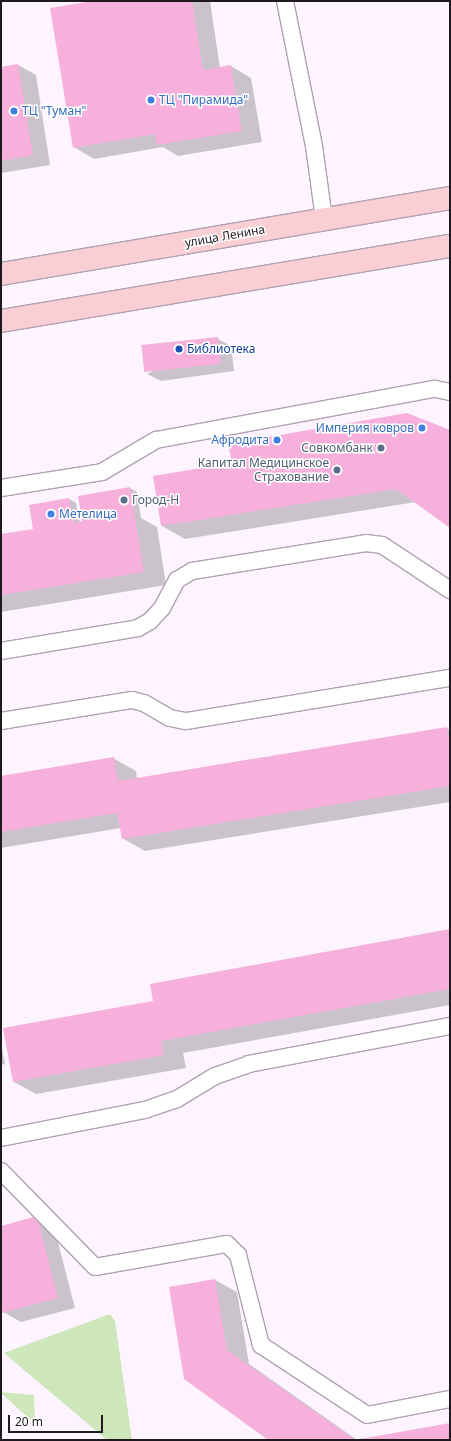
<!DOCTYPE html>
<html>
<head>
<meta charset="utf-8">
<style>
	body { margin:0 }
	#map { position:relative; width:451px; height:1441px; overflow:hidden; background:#fdf4ff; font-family:"Noto Sans",sans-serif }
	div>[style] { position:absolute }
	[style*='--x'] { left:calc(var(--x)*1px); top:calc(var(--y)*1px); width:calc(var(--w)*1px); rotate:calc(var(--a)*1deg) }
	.green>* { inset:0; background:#cde6ba }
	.shadow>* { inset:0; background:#0003 }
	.building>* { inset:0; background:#f6b0db; transform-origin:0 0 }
	.roads { filter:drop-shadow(1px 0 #b0a1b2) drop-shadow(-1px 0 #b0a1b2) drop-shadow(0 1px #b0a1b2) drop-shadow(0 -1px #b0a1b2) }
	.service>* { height:16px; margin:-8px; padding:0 8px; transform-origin:8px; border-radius:8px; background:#fff }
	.secondary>* { height:22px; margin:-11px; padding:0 11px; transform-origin:11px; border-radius:11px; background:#facfd4 }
	.dots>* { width:11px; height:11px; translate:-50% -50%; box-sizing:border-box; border:2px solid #fff; border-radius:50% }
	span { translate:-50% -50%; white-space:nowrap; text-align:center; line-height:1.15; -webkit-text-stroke:3px #fff; paint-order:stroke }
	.shop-label { font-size:12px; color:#366cbe }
	.left { translate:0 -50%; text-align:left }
	.right { translate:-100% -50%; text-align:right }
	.street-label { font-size:12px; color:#1e181f }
	.transit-label { font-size:12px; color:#164399 }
	.service-label { font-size:12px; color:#4e5e75 }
	.frame { position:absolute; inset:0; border:2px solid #1e181f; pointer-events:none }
	.scale { position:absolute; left:8px; top:1415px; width:95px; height:18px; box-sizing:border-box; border:2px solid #1e181f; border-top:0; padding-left:5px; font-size:12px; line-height:14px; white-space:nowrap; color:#1e181f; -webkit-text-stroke:3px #fff; paint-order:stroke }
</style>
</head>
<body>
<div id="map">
	<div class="green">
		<i style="clip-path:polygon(110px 1314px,115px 1321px,132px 1440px,107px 1440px,4px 1353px)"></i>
		<i style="clip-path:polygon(1px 1392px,34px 1395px,35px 1424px,1px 1393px)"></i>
	</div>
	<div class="shadow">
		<i style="clip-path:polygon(99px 1px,210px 1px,220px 68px,231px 66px,251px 78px,262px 142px,178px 156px,163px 147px,94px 159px,74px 147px)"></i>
		<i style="clip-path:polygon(18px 65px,36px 75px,50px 165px,1px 173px,1px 68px)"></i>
		<i style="clip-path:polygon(218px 339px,231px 346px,234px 371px,161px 381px,147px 374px)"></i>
		<i style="clip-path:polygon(407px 415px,450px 431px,450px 527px,416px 502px,185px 539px,162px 526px,235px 464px)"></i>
		<i style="clip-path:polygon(130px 488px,137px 492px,141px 518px,157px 527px,166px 585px,1px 612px,1px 536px,36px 530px,30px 506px,69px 499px,76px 503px,80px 523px,85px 522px)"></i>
		<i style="clip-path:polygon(447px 728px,450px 730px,450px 802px,145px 851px,122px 838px,121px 828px,1px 848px,1px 777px,113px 758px,136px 771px,137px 779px)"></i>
		<i style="clip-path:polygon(450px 930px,450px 1005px,183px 1053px,186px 1068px,36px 1094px,14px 1082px,154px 1002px)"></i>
		<i style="clip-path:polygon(1px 1042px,5px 1064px,1px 1065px)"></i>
		<i style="clip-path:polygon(37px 1217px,54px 1227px,75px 1308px,21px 1322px,3px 1312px,1px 1303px,1px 1227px)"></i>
		<i style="clip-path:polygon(215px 1280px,237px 1292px,249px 1364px,357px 1440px,270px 1440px,170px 1288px)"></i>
	</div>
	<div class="building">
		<i style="clip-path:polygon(93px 1px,192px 1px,203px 70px,231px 65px,242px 131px,157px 145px,155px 134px,73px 148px,50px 8px)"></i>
		<i style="clip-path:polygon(18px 64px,33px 155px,1px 161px,1px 67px)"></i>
		<i style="left:218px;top:337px;width:27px;height:77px;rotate:84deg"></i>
		<i style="clip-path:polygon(407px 413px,450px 430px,450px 528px,396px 489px,161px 526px,153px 476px,232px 463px,228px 444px)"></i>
		<i style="clip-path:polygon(130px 487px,144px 572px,1px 595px,1px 534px,33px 529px,29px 505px,69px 498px,74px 523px,82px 521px,78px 496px)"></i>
		<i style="clip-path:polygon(447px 727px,450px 747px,450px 786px,122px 839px,117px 813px,1px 832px,1px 776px,114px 757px,118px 781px)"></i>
		<i style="clip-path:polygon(450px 929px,450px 989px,161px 1041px,164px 1055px,13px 1082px,3px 1028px,153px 1001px,150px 984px)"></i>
		<i style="clip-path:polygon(37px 1216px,58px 1298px,2px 1313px,1px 1226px)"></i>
		<i style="clip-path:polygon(215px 1279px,227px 1350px,355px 1440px,268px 1440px,184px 1379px,169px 1287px)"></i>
		<i style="clip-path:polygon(450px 1423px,450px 1440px,360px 1440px,360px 1439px)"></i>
	</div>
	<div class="roads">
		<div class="service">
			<i style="--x:285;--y:1;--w:148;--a:78.7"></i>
			<i style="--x:314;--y:146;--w:74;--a:82.2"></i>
			<i style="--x:1;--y:488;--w:102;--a:-9"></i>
			<i style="--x:102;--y:472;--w:63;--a:-30.7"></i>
			<i style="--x:156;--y:440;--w:284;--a:-10.4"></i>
			<i style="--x:435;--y:389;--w:15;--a:11"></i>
			<i style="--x:1;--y:651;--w:139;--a:-9.5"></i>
			<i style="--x:138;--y:628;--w:14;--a:-30"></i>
			<i style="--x:150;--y:621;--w:18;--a:-47"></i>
			<i style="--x:162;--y:608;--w:32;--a:-62"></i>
			<i style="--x:177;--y:580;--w:17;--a:-31"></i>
			<i style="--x:192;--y:571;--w:176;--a:-9.1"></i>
			<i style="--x:366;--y:543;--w:16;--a:7"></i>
			<i style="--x:382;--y:545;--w:82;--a:33.5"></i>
			<i style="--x:1;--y:721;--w:133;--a:-9.1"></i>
			<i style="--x:132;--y:700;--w:12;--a:14"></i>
			<i style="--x:144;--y:703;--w:30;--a:30"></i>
			<i style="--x:170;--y:718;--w:16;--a:11"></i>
			<i style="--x:186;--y:721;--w:267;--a:-9.3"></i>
			<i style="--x:1;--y:1138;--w:147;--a:-11"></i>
			<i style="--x:145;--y:1110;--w:34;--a:-19"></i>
			<i style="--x:177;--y:1099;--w:44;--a:-31.2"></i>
			<i style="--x:215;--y:1076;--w:36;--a:-19"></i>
			<i style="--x:249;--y:1064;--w:205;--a:-10.7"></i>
			<i style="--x:1;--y:1171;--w:134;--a:45.6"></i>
			<i style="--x:95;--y:1267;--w:134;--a:-9.9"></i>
			<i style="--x:227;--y:1244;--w:16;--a:45"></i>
			<i style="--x:238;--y:1255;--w:93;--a:75.7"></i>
			<i style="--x:261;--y:1345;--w:127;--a:33.4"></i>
			<i style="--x:367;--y:1415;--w:85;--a:-10.9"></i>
		</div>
		<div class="secondary">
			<i style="--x:1;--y:274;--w:455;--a:-9.6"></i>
			<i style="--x:1;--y:321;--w:455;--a:-9.5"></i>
		</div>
	</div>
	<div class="dots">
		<i style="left:151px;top:100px;background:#3f7fe0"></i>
		<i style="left:14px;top:111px;background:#3f7fe0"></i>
		<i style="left:179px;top:349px;background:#1a4fb4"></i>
		<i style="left:422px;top:428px;background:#3f7fe0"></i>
		<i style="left:277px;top:440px;background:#3f7fe0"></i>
		<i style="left:381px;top:448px;background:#5c6f8a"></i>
		<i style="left:337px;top:470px;background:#5c6f8a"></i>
		<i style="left:124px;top:500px;background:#5c6f8a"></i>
		<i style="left:51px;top:514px;background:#3f7fe0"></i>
	</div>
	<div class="shop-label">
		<span class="left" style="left:159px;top:100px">ТЦ "Пирамида"</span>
		<span class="left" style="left:22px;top:111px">ТЦ "Туман"</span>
		<span class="right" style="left:414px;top:428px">Империя ковров</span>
		<span class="right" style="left:269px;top:440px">Афродита</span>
		<span class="left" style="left:59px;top:514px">Метелица</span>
	</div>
	<div class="street-label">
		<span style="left:225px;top:236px;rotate:-10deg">улица Ленина</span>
	</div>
	<div class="transit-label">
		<span class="left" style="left:187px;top:349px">Библиотека</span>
	</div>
	<div class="service-label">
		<span class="right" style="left:373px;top:448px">Совкомбанк</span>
		<span class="right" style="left:329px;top:470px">Капитал Медицинское<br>Страхование</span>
		<span class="left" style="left:132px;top:500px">Город-Н</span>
	</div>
	<div class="frame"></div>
	<div class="scale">20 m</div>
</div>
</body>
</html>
